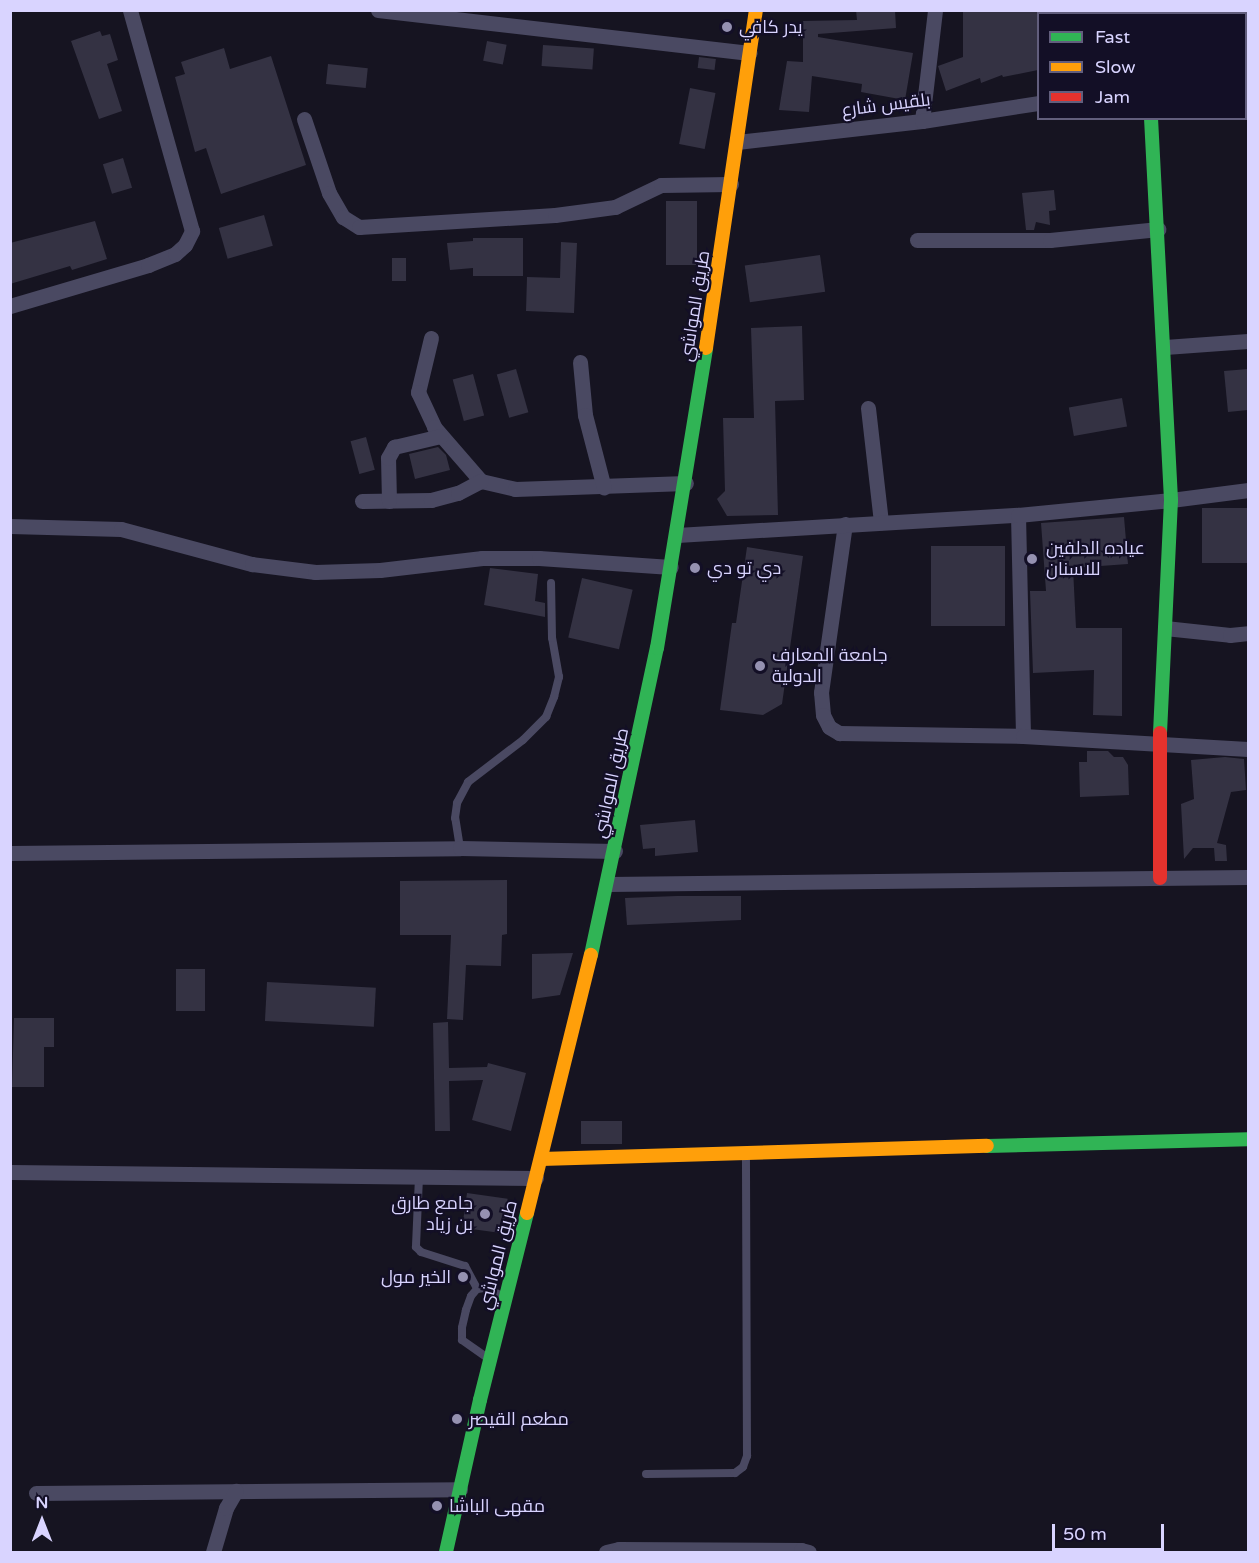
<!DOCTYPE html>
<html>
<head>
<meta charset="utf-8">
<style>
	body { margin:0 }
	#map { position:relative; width:1259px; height:1563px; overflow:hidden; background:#161421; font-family:"Varela Round",Cairo,sans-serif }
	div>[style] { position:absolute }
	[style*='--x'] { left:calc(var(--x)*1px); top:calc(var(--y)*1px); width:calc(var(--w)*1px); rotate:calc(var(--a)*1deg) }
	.building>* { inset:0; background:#343243; transform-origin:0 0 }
	.lane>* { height:8px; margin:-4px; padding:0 4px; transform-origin:4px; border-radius:4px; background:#4a4962 }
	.street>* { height:15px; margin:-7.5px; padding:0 7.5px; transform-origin:7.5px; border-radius:7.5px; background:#4a4962 }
	.fast>* { height:14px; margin:-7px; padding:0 7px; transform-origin:7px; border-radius:7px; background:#30b455 }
	.slow>* { height:14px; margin:-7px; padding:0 7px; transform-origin:7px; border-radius:7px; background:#ff9f0a }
	.jam>* { height:14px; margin:-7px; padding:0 7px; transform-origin:7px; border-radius:7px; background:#e5322d }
	.dots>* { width:16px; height:16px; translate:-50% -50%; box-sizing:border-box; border:3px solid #130f26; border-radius:50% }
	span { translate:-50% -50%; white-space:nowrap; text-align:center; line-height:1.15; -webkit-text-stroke:4.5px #130f26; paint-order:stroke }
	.poi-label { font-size:18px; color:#d9d4ff }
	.left { translate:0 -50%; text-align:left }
	.right { translate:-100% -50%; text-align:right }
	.street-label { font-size:18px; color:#d9d4ff }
	.frame { position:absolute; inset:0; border:12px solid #d9d4ff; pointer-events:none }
	.legend { position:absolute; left:1037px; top:12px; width:210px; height:108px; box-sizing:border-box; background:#130f26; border:2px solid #625e7d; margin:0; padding:8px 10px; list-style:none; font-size:18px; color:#d9d4ff }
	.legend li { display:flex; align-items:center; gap:12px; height:30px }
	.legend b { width:30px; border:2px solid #625e7d }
	.north { position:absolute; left:12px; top:1491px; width:60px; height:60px; -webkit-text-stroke:4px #130f26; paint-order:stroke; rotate:0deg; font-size:16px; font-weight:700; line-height:24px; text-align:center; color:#d9d4ff }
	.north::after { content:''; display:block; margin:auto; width:21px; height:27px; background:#d9d4ff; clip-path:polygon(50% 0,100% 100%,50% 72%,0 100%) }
	.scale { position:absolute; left:1052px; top:1524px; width:112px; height:27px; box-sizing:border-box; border:3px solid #d9d4ff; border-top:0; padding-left:8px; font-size:18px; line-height:21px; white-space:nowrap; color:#d9d4ff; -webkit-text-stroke:4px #130f26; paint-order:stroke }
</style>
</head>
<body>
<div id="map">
	<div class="building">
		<i style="clip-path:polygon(856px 10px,895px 10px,896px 28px,818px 34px,818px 37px,913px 53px,905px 100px,861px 92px,862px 84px,812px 76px,809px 112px,779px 110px,787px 61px,803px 62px,803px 21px,857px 20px)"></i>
		<i style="clip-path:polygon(1038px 10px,1038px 70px,1003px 77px,1002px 75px,981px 83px,980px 78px,946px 91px,938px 66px,963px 57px,963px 11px)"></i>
		<i style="clip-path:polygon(100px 31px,102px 36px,110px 34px,118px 60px,107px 64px,122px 111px,99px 119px,71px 41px)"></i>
		<i style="left:487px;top:41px;width:20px;height:20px;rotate:11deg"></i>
		<i style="left:543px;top:45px;width:51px;height:21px;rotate:4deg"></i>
		<i style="clip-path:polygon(224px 48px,230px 69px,271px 56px,306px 165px,221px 194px,206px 148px,195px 152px,175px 77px,185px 74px,181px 62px)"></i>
		<i style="left:699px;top:57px;width:17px;height:11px;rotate:7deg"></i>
		<i style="left:328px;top:64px;width:40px;height:20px;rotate:6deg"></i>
		<i style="left:690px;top:88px;width:26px;height:57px;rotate:11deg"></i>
		<i style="left:123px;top:158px;width:31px;height:21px;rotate:73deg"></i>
		<i style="clip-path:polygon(1054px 190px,1056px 210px,1049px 211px,1050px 225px,1036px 222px,1034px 230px,1026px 230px,1022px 193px)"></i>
		<i style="left:666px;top:201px;width:31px;height:64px"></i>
		<i style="left:264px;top:215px;width:32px;height:47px;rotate:74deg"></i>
		<i style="clip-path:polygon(95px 221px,107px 259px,72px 270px,70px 266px,10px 284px,10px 243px)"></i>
		<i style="clip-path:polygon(473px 238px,523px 238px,523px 276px,473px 276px,473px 268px,450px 270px,447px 243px,473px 241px)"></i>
		<i style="clip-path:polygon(561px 242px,577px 243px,574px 313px,526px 311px,527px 277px,560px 278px)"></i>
		<i style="left:820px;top:255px;width:37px;height:76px;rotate:82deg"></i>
		<i style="left:392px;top:258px;width:14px;height:23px"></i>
		<i style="clip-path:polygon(802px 326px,804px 400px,775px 401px,778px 515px,727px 516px,717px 499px,725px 491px,723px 418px,754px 418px,751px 328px)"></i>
		<i style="left:516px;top:369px;width:45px;height:20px;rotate:74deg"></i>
		<i style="clip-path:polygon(1248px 369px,1248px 410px,1228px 412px,1224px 371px)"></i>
		<i style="left:473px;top:374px;width:43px;height:21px;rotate:75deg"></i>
		<i style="left:1122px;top:398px;width:29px;height:54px;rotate:80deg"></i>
		<i style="left:366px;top:437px;width:34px;height:16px;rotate:75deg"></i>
		<i style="clip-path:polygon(438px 447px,446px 455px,450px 470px,415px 479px,409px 454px)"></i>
		<i style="left:1248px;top:508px;width:55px;height:46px;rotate:90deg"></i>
		<i style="clip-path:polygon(1124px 517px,1128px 564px,1073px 568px,1076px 628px,1122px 628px,1122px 716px,1093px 715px,1094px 670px,1033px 673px,1030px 591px,1046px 591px,1041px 523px)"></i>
		<i style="left:931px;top:546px;width:74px;height:80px"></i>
		<i style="clip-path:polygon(747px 547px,803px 556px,782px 704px,763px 715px,720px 710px,732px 623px,736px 623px)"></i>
		<i style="clip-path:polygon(490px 568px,538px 574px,535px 601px,545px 603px,545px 617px,484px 605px)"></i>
		<i style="left:582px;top:578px;width:52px;height:61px;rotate:13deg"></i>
		<i style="clip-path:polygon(1087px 751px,1108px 751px,1114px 757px,1123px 757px,1128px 765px,1129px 795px,1080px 797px,1079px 762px,1087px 762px)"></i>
		<i style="clip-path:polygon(1225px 757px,1244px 759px,1246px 790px,1231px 792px,1217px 843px,1226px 845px,1227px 861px,1215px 861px,1214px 848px,1193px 848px,1184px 859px,1181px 804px,1194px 799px,1191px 760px)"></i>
		<i style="clip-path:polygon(695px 820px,698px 852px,655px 856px,655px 848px,643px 849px,640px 825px)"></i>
		<i style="clip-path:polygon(507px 880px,507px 934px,502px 935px,501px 966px,466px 965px,463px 1020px,447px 1019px,451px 935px,400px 935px,400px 881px)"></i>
		<i style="clip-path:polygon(677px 896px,741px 896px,741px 920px,627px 925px,625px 898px)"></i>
		<i style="clip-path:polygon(573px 953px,560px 995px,532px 999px,532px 954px)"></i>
		<i style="left:176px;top:969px;width:29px;height:42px"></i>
		<i style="left:267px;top:982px;width:109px;height:39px;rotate:3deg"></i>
		<i style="clip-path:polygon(14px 1018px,54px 1018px,54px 1047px,44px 1047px,44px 1087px,12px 1087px)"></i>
		<i style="clip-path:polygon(448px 1022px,449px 1068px,487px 1067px,488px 1063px,526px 1073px,511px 1131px,472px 1120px,483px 1080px,449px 1081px,450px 1131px,435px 1131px,433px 1023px)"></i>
		<i style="left:622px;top:1121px;width:23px;height:41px;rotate:90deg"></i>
		<i style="left:467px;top:1193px;width:41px;height:35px;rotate:8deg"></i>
	</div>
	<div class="lane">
		<i style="--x:460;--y:848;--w:30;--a:-99"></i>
		<i style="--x:455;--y:818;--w:15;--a:-82"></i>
		<i style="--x:457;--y:803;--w:24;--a:-62"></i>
		<i style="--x:468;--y:782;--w:69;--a:-37.4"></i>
		<i style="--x:523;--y:740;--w:33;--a:-45"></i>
		<i style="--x:546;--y:717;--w:22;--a:-68"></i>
		<i style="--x:554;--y:697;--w:21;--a:-76"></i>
		<i style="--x:559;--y:677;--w:40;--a:-100"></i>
		<i style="--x:552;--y:638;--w:55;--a:-91"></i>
		<i style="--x:419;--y:1177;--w:70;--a:92.5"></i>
		<i style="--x:416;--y:1247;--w:7;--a:45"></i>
		<i style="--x:421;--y:1252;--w:46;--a:17.7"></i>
		<i style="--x:465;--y:1266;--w:26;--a:62"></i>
		<i style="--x:477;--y:1289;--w:7;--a:-8"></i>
		<i style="--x:484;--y:1288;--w:21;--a:23"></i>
		<i style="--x:477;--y:1289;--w:9;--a:131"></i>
		<i style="--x:471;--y:1296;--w:15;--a:110"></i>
		<i style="--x:466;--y:1310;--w:18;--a:103"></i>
		<i style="--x:462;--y:1328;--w:12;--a:90"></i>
		<i style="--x:462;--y:1340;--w:32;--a:35"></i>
		<i style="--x:646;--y:1474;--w:89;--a:-0.6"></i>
		<i style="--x:735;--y:1473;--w:10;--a:-37"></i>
		<i style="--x:743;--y:1467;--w:12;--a:-70"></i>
		<i style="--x:747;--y:1456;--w:302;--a:-90.2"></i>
	</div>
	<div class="street">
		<i style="--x:378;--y:10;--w:374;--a:6.6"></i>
		<i style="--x:1246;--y:70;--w:2;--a:0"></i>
		<i style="--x:304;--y:119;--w:78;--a:71.3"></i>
		<i style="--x:329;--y:193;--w:28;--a:60"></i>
		<i style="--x:343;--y:217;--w:19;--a:32"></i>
		<i style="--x:359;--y:227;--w:196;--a:-3.5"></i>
		<i style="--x:555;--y:215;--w:61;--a:-7.6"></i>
		<i style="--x:615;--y:207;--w:51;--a:-25.6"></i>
		<i style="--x:661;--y:185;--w:70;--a:-0.8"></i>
		<i style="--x:922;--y:121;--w:112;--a:-83.3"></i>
		<i style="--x:737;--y:142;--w:186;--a:-6.5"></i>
		<i style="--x:922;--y:121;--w:117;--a:-8.8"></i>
		<i style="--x:917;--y:240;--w:133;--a:0"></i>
		<i style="--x:1050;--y:240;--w:109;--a:-5.8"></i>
		<i style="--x:10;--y:306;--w:144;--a:-16.5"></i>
		<i style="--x:148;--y:265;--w:29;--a:-22"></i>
		<i style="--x:175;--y:254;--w:13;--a:-42"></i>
		<i style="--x:185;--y:245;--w:16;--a:-63"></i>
		<i style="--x:192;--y:231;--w:230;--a:-105.7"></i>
		<i style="--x:431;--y:338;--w:56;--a:103.5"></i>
		<i style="--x:418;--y:392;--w:38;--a:65"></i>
		<i style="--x:434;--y:427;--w:72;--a:49"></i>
		<i style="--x:481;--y:481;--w:35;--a:13"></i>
		<i style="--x:515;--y:489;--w:171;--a:-2"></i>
		<i style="--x:1165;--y:347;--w:83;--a:-4.1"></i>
		<i style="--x:580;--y:362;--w:53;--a:84.6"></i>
		<i style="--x:585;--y:415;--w:75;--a:75.4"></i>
		<i style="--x:868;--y:408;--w:115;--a:83.5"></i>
		<i style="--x:362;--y:501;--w:69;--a:-0.8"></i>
		<i style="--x:431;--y:500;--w:28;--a:-15"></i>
		<i style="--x:458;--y:493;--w:26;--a:-28"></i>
		<i style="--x:389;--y:501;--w:43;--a:-91.3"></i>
		<i style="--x:388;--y:458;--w:13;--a:-61"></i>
		<i style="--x:394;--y:447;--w:48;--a:-13.2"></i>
		<i style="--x:1018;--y:515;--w:221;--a:88.7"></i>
		<i style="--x:845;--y:524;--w:170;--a:98.1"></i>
		<i style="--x:821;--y:692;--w:23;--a:85"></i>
		<i style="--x:823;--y:715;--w:13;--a:63"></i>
		<i style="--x:829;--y:727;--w:12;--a:31"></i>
		<i style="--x:839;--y:733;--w:184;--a:0.9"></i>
		<i style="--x:1023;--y:736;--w:225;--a:3.3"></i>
		<i style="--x:10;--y:526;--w:111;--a:1.5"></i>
		<i style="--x:121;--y:529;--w:136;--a:15"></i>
		<i style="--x:252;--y:564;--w:64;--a:7.2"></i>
		<i style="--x:315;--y:572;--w:65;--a:-1.8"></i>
		<i style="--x:380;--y:570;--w:103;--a:-6.7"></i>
		<i style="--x:482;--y:558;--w:57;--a:0"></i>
		<i style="--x:539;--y:558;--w:132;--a:3.9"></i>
		<i style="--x:677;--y:535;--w:342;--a:-3.4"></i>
		<i style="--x:1018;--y:515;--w:154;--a:-5.6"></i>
		<i style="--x:1171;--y:500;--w:78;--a:-7.4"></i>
		<i style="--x:1165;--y:628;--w:65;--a:6.1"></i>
		<i style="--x:1230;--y:635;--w:18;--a:-6"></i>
		<i style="--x:10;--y:853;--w:450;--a:-0.6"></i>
		<i style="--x:460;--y:848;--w:155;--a:1.1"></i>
		<i style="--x:608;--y:884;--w:640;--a:-0.63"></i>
		<i style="--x:10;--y:1172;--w:526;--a:0.65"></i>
		<i style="--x:36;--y:1493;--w:424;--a:-0.5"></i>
		<i style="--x:213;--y:1552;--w:46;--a:-73.5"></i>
		<i style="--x:226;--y:1508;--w:20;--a:-60"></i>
		<i style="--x:606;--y:1552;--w:13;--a:-13"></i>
		<i style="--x:619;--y:1549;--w:182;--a:0.3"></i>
		<i style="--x:801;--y:1550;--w:8;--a:14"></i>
	</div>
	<div class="fast">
		<i style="--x:1151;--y:118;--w:383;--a:87"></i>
		<i style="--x:1171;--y:500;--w:233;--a:92.7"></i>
		<i style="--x:591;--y:955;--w:314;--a:-77.9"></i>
		<i style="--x:657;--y:648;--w:304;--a:-80.7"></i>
		<i style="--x:987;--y:1146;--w:261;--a:-1.5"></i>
		<i style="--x:446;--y:1552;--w:156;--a:-77.4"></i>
		<i style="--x:480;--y:1400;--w:193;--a:-75.9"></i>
	</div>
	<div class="slow">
		<i style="--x:706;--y:348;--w:342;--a:-81.6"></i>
		<i style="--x:541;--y:1159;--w:446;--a:-1.7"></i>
		<i style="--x:527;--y:1213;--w:266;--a:-76.1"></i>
	</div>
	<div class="jam">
		<i style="--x:1160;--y:733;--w:145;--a:90"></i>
	</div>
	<div class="dots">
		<i style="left:727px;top:27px;background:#9591b1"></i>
		<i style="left:1032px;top:559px;background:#9591b1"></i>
		<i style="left:695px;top:568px;background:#9591b1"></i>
		<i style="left:760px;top:666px;background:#9591b1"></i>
		<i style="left:485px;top:1214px;background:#9591b1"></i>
		<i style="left:463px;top:1277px;background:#9591b1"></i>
		<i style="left:457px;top:1419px;background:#9591b1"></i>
		<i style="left:437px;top:1506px;background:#9591b1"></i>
	</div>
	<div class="poi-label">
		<span class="left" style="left:739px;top:27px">يدر كافي</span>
		<span class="left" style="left:1046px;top:559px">عياده الدلفين<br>للاسنان</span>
		<span class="left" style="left:707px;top:568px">دي تو دي</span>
		<span class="left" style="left:772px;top:666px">جامعة المعارف<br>الدولية</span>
		<span class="right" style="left:473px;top:1214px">جامع طارق<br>بن زياد</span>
		<span class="right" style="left:451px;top:1277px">الخير مول</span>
		<span class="left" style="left:469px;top:1419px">مطعم القيصر</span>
		<span class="left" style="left:449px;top:1506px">مقهى الباشا</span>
	</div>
	<div class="street-label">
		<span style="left:886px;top:105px;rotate:-7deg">بلقيس شارع</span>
		<span style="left:695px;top:306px;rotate:-81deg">طريق المواشي</span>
		<span style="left:611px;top:783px;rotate:-78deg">طريق المواشي</span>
		<span style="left:498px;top:1255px;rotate:-76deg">طريق المواشي</span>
	</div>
	<div class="frame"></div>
	<ul class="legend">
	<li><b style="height:8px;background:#30b455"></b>Fast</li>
	<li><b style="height:8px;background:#ff9f0a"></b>Slow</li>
	<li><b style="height:8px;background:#e5322d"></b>Jam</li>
	</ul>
	<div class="north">N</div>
	<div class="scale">50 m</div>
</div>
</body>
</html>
